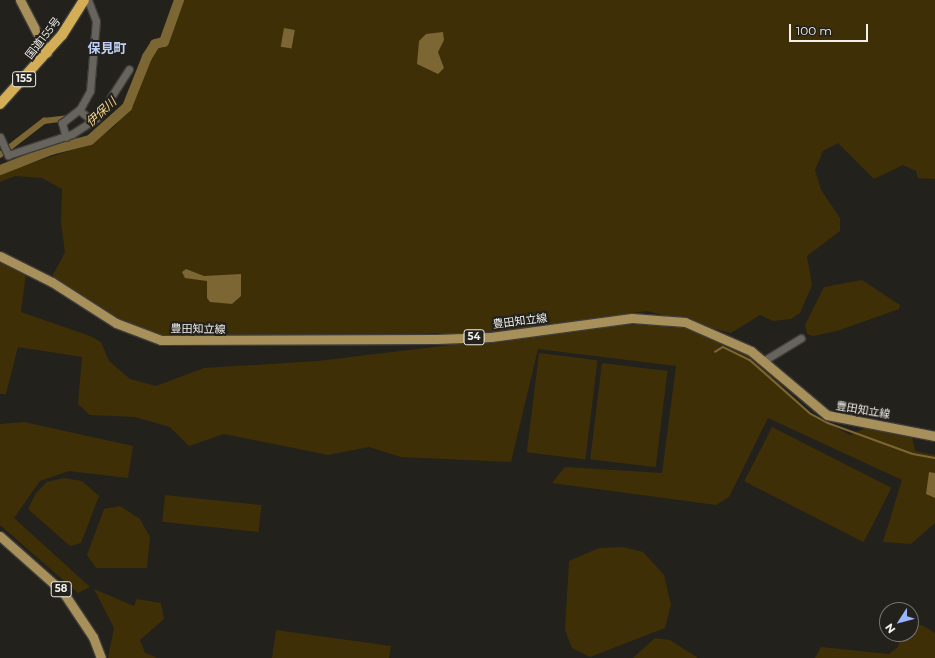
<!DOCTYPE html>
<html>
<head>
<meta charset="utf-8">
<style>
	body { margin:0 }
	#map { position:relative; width:935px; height:658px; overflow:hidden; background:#23211c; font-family:Montserrat,"Noto Sans JP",sans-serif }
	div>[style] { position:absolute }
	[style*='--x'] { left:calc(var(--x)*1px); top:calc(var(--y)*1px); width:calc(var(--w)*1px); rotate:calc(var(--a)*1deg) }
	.green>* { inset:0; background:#3e2f07; transform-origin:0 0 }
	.water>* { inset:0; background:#7b6634; transform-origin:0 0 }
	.stream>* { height:1.5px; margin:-0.75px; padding:0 0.75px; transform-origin:0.75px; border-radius:0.75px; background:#7b6634 }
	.canal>* { height:5.5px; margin:-2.75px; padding:0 2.75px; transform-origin:2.75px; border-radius:2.75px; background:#7b6634 }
	.river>* { height:10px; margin:-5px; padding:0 5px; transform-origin:5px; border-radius:5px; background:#7b6634 }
	.roads { filter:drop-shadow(1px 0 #3f3c39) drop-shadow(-1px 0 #3f3c39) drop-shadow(0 1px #3f3c39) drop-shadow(0 -1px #3f3c39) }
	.minor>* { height:7px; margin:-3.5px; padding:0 3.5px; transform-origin:3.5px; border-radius:3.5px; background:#67645e }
	.major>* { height:9px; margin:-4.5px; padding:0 4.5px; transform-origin:4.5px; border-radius:4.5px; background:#a8905a }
	.highway>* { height:10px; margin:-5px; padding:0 5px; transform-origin:5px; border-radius:5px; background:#d3ae57 }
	span { translate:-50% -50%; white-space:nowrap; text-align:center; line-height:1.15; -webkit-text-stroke:4px #23211c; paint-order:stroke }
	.shield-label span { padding:1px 3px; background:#23211c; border:1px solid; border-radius:3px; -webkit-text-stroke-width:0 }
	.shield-label { font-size:10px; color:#f1efec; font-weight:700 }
	.street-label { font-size:11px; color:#f1efec }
	.water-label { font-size:12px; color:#f7d587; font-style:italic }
	.quarter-label { font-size:13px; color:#bed0f8; font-weight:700 }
	.north { position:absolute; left:879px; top:602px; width:40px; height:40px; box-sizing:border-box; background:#23211c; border:1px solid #75736f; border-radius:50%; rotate:234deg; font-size:11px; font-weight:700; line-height:16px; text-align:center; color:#f1efec }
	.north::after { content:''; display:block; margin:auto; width:14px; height:18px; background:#98b5fd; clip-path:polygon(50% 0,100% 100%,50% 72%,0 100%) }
	.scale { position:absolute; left:789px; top:24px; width:79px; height:18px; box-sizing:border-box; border:2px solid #f1efec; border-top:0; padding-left:5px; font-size:12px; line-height:14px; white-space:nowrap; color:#f1efec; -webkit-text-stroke:3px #23211c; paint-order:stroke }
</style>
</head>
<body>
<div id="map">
	<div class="green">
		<i style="clip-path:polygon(180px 0,935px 0,935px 179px,918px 178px,916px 171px,903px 165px,874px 179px,838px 143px,823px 151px,815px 170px,821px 190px,840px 218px,840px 231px,807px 256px,812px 285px,800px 313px,791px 319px,773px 321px,760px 315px,731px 333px,647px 311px,496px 332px,300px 337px,160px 336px,119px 318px,52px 277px,65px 252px,61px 223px,62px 189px,42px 178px,15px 176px,0 182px,0 173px,88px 145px,115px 126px,132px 103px,143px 70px,160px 46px)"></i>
		<i style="clip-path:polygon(0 262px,26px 273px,21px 312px,90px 336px,101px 342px,109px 361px,130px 379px,156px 386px,204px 368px,318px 361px,616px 325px,675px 324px,749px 354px,811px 414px,850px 435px,865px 428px,912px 436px,915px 451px,935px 455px,935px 523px,911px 544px,883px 542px,902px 480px,768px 418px,729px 497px,716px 505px,552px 483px,565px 467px,662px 473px,676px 366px,538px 349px,511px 462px,401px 457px,369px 447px,328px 455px,224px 434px,189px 446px,170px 427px,135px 417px,90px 415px,78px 404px,82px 357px,18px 347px,6px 394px,0 394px)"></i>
		<i style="clip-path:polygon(862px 280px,900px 305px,899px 309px,837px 331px,813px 336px,807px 334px,805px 325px,824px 287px)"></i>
		<i style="left:539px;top:353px;width:59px;height:100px;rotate:7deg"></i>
		<i style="left:602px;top:363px;width:66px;height:97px;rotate:7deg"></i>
		<i style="clip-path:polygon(24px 422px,133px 446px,128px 478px,69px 471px,40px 481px,14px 518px,90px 587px,78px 593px,0 525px,0 424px)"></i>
		<i style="left:772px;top:427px;width:134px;height:61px;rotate:27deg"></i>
		<i style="clip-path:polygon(64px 478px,82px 481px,99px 496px,81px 543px,70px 546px,28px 509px,36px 493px,47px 482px)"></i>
		<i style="left:165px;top:495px;width:97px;height:27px;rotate:6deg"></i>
		<i style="clip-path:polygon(120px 506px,140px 519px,150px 537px,147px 568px,96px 568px,87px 555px,104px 509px)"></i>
		<i style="clip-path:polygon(623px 547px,643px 552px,664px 575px,671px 605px,665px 628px,590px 657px,572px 648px,565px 630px,569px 561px,599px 548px)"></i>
		<i style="clip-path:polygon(94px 589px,134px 606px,137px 599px,161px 603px,164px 619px,140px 640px,145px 653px,158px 658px,108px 658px,114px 628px)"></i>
		<i style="clip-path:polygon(911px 625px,922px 625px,935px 633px,935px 658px,815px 658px,821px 647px,889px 654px,898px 647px,901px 634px,911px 634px)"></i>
		<i style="clip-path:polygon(276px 630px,391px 646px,389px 658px,272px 658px)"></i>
		<i style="clip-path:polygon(655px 638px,670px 640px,698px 658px,633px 658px)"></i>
	</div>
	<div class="water">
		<i style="left:284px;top:28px;width:11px;height:19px;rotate:10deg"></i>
		<i style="clip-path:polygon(443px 32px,444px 40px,438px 52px,444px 68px,438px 74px,417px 64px,419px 41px,426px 34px)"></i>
		<i style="clip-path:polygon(186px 269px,204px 276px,241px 274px,241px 296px,232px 304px,210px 302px,207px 298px,207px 281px,185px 278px,182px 272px)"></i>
		<i style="clip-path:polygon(929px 472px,935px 473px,935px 498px,926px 494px)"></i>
	</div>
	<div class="stream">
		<i style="--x:715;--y:352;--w:9;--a:-32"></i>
		<i style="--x:723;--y:347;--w:30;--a:26"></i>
		<i style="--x:750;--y:360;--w:81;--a:41.5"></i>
		<i style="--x:811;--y:414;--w:19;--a:28"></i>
		<i style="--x:828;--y:423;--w:90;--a:20"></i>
		<i style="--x:913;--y:454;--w:22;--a:10"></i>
	</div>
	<div class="canal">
		<i style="--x:0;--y:155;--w:56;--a:-37.7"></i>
		<i style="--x:44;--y:121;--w:23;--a:-7"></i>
	</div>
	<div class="river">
		<i style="--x:0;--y:170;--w:55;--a:-21.4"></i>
		<i style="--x:51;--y:150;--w:40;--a:-14.4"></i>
		<i style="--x:90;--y:140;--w:50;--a:-41.7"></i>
		<i style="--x:127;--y:107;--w:54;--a:-68.2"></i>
		<i style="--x:147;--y:57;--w:15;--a:-58"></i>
		<i style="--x:155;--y:44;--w:9;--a:-13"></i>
		<i style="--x:164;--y:42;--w:45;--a:-70.3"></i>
	</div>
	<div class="roads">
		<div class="minor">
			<i style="--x:79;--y:110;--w:17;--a:40"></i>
			<i style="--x:0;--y:137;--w:20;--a:66"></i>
			<i style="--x:8;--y:155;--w:67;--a:-18.2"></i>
			<i style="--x:72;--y:134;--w:31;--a:-33"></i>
			<i style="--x:98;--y:117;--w:57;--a:-57.1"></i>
			<i style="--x:66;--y:137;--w:15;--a:-106"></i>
			<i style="--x:62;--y:123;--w:23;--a:-38"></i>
			<i style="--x:80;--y:109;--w:21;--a:-61"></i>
			<i style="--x:90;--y:91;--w:70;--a:-85.1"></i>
			<i style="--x:96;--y:21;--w:22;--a:-111"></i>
			<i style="--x:765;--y:360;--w:42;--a:-31.4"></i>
		</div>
		<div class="major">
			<i style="--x:20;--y:0;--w:59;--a:62.6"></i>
			<i style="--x:0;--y:256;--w:58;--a:26.6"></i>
			<i style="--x:52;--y:282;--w:76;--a:32.6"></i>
			<i style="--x:116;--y:323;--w:48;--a:20.7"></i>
			<i style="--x:161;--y:340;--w:275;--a:-0.2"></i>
			<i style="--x:436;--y:339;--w:55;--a:-2.1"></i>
			<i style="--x:491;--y:337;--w:142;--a:-7.7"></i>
			<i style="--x:632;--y:318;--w:53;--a:4.3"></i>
			<i style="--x:685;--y:322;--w:72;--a:23.7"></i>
			<i style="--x:751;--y:351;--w:99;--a:40.1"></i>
			<i style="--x:827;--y:415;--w:110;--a:11"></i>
			<i style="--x:0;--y:536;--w:84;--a:41.6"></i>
			<i style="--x:63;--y:592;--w:54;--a:56.3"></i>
			<i style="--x:93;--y:637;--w:22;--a:69"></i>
		</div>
		<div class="highway">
			<i style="--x:0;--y:104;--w:93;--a:-48.1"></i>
			<i style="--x:62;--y:35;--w:41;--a:-57.8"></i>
		</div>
	</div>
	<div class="shield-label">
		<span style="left:24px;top:79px">155</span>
		<span style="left:474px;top:337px">54</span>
		<span style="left:61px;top:589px">58</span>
	</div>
	<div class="street-label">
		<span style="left:43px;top:38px;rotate:-52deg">国道155号</span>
		<span style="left:520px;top:321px;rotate:-7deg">豊田知立線</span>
		<span style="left:198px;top:329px;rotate:1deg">豊田知立線</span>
		<span style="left:863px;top:410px;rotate:10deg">豊田知立線</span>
	</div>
	<div class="water-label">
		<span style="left:101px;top:112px;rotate:-43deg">伊保川</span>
	</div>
	<div class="quarter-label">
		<span style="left:107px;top:48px">保見町</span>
	</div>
	<div class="north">N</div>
	<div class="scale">100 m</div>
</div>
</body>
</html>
